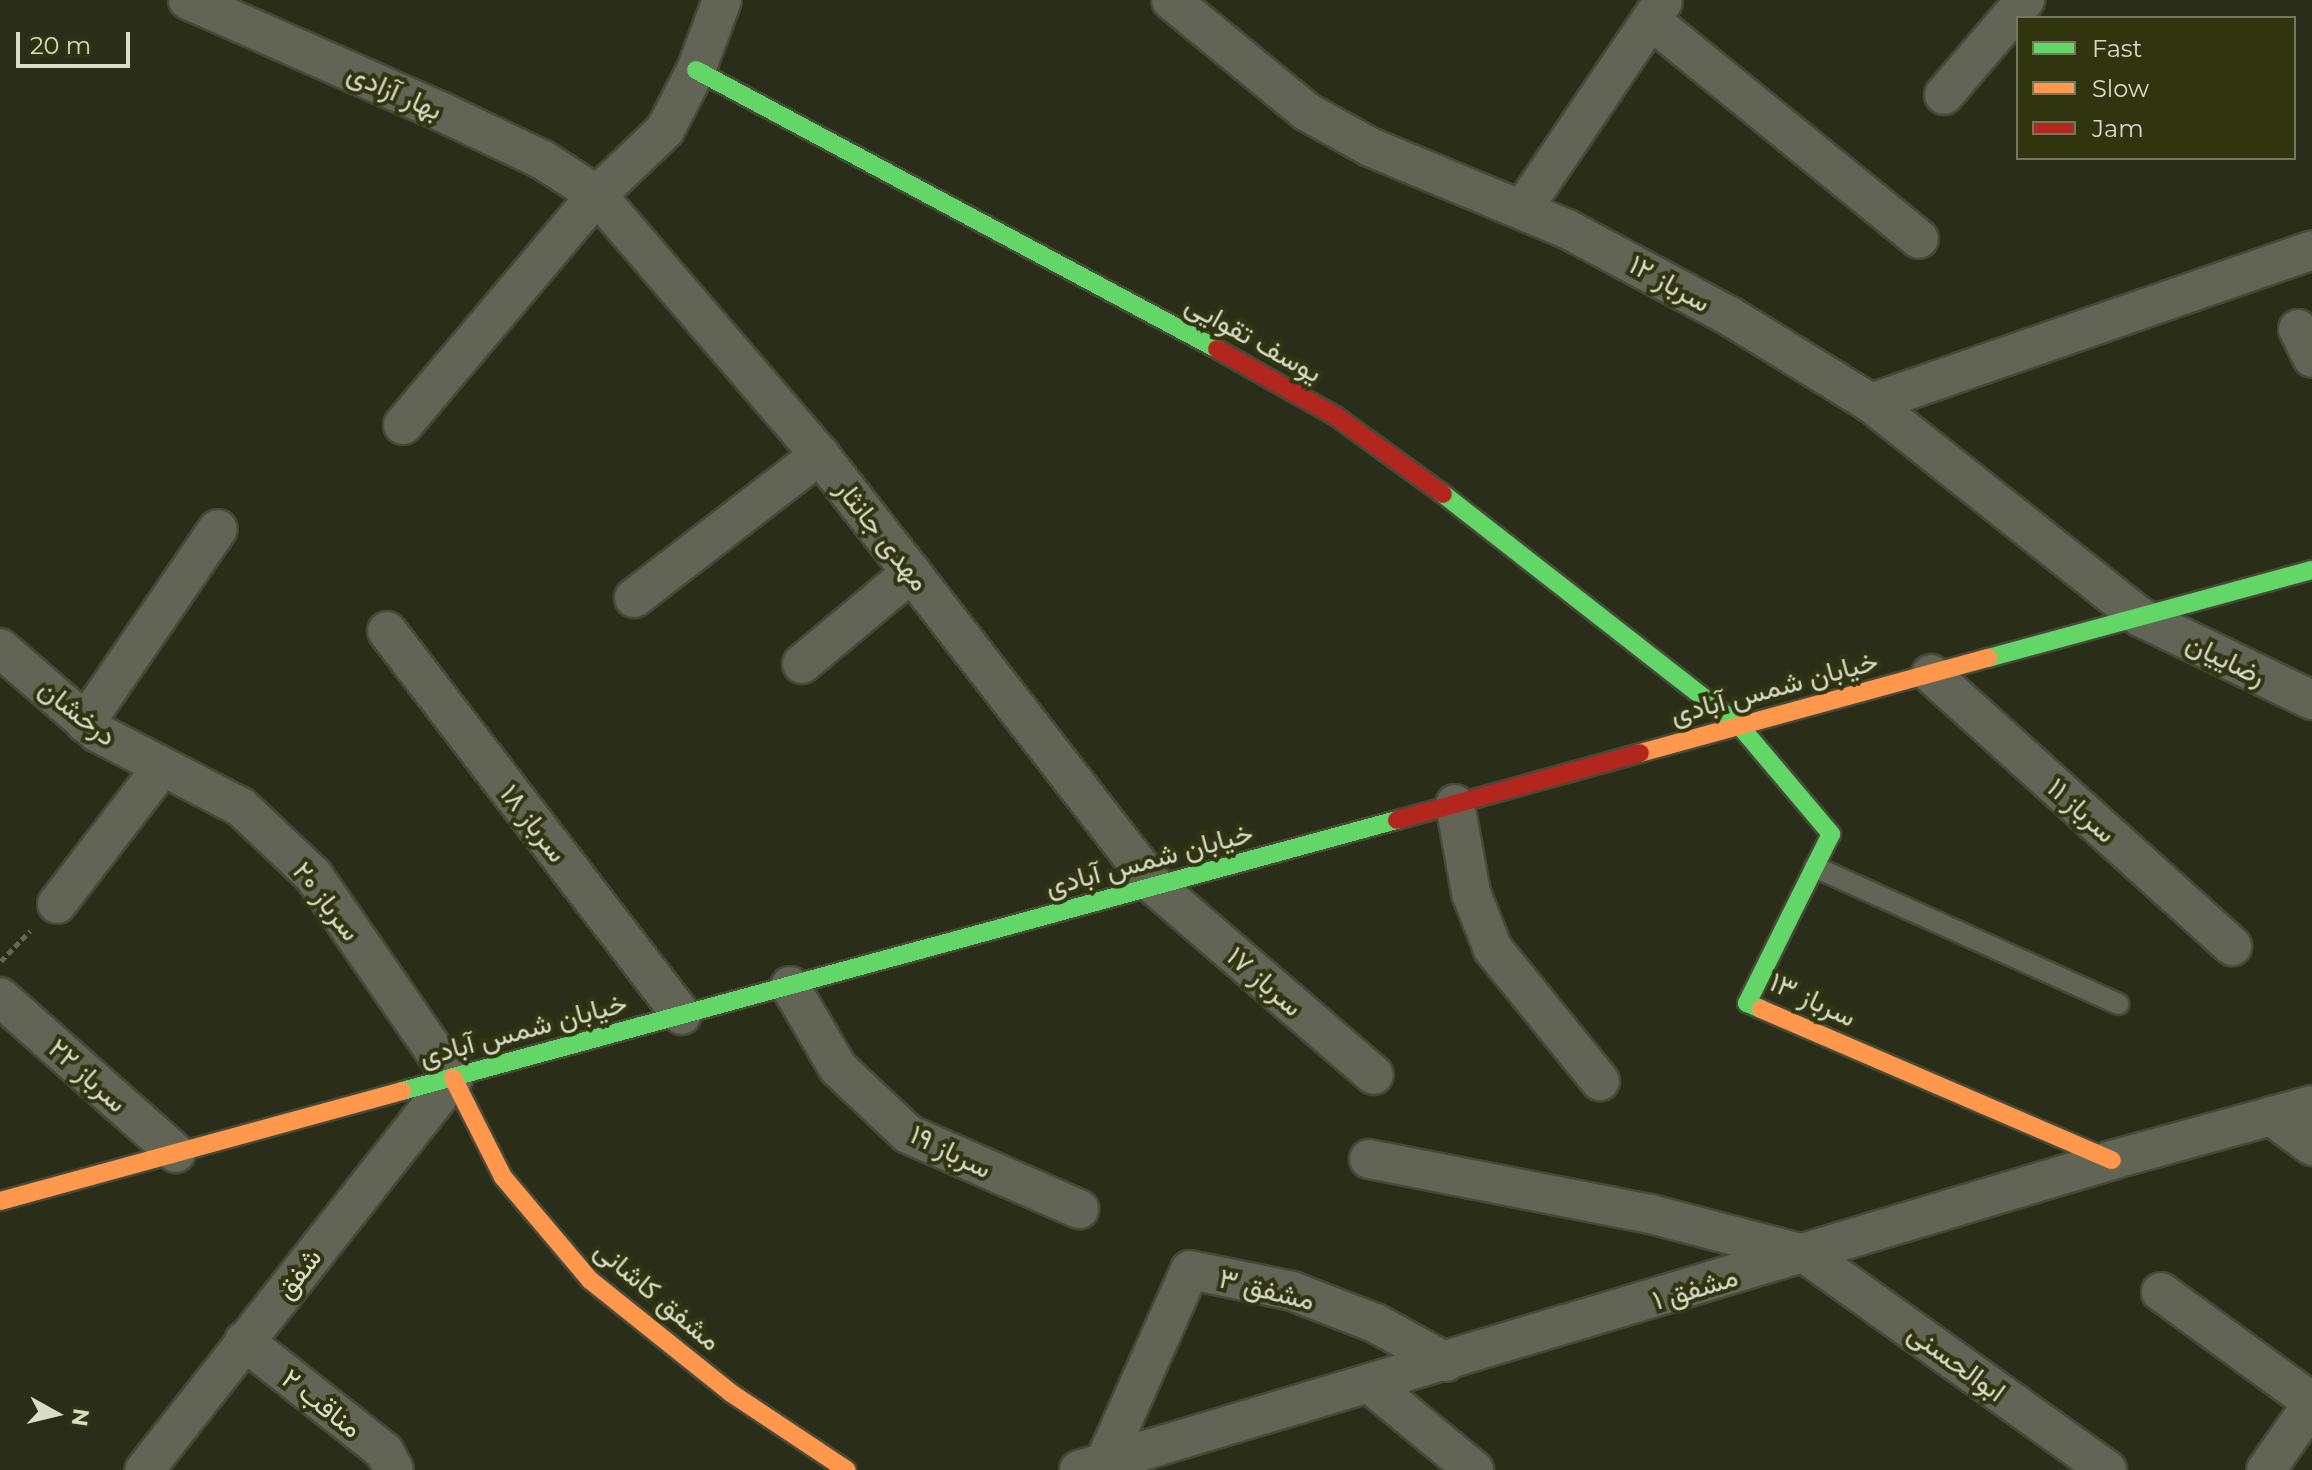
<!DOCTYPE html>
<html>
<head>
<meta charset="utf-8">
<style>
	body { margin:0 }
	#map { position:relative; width:2312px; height:1470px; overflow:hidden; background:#2a2d18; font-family:Montserrat,Vazirmatn,sans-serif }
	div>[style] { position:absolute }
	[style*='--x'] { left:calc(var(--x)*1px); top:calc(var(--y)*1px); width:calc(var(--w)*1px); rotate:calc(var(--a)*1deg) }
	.path>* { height:5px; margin-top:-2.5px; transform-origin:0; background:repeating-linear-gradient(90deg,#656758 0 6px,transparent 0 10px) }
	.roads { filter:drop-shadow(2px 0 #464938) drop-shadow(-2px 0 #464938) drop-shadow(0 2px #464938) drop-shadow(0 -2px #464938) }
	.lane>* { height:20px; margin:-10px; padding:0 10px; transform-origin:10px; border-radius:10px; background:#626455 }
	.street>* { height:38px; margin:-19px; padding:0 19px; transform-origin:19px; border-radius:19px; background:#626455 }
	.fast>* { height:18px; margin:-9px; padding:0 9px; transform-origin:9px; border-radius:9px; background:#63d668 }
	.slow>* { height:18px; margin:-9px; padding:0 9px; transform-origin:9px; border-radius:9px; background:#ff974d }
	.jam>* { height:18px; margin:-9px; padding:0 9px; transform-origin:9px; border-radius:9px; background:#b3261e }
	span { translate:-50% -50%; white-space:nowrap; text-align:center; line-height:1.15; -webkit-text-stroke:8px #303510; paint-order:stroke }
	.street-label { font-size:28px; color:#d8dcc8 }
	.legend { position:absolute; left:2016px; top:16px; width:280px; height:144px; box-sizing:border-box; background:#303510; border:2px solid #73785a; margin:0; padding:10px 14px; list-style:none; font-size:24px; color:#d8dcc8 }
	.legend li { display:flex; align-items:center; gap:16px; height:40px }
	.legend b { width:40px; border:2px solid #73785a }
	.north { position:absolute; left:16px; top:1374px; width:80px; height:80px; -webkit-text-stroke:6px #303510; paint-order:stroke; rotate:98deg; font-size:22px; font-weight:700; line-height:32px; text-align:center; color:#d8dcc8 }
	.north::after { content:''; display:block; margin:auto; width:28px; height:36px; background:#d8dcc8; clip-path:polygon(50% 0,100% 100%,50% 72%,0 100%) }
	.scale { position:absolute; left:16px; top:32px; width:114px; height:36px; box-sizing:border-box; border:4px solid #d8dcc8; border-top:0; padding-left:10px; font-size:24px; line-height:28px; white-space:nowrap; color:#d8dcc8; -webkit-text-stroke:6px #303510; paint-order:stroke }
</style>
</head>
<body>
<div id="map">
	<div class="path">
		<i style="--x:1;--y:961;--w:42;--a:-46"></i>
	</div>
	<div class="roads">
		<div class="lane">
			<i style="--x:1815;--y:867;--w:333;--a:24.3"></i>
		</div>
		<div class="street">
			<i style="--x:188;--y:0;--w:278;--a:23.8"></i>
			<i style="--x:442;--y:112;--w:112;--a:25.4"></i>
			<i style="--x:543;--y:160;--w:64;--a:32.9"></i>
			<i style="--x:597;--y:195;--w:343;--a:49.4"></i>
			<i style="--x:820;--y:455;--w:546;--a:52.14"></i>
			<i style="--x:1155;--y:886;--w:289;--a:40.8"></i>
			<i style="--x:1171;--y:0;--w:176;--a:39.5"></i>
			<i style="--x:1307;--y:112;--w:72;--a:29.1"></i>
			<i style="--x:1370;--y:147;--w:213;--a:22.6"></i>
			<i style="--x:1567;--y:229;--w:186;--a:28.2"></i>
			<i style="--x:1731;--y:317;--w:164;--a:31.6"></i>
			<i style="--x:1871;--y:403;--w:344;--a:38.5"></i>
			<i style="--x:2140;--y:617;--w:191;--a:25.8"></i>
			<i style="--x:1653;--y:22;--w:343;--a:39.2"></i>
			<i style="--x:1944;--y:95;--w:125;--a:-49.5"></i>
			<i style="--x:1522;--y:210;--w:251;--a:-55.9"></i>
			<i style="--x:2298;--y:329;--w:32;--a:64"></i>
			<i style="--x:1871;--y:403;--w:467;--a:-19.1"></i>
			<i style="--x:403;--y:425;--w:301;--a:-49.9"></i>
			<i style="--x:597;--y:195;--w:94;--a:-43.7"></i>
			<i style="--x:665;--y:130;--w:68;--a:-62.7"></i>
			<i style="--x:696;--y:70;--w:75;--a:-69.6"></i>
			<i style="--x:634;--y:598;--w:235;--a:-37.6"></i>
			<i style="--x:387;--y:631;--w:484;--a:52.5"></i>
			<i style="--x:0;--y:648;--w:130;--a:40.9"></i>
			<i style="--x:98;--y:733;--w:161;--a:27.4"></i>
			<i style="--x:241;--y:807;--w:99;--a:43.4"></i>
			<i style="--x:313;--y:875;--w:247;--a:55.4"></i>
			<i style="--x:453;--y:1078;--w:499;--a:128.2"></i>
			<i style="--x:802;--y:664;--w:143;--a:-39.9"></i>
			<i style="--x:1931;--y:674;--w:406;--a:42.1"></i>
			<i style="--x:85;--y:723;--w:235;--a:-55.6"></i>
			<i style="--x:1455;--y:804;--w:90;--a:79.8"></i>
			<i style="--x:1471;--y:893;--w:60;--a:68.6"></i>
			<i style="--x:1493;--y:949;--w:170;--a:51"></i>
			<i style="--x:57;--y:904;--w:173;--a:-52.5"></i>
			<i style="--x:790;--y:986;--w:95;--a:59.7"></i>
			<i style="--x:838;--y:1068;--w:96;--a:43.3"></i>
			<i style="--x:908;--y:1134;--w:187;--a:23.7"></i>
			<i style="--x:0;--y:997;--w:235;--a:41.6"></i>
			<i style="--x:2271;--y:1116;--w:51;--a:36.2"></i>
			<i style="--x:1369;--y:1159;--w:286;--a:11.1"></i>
			<i style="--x:1650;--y:1214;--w:162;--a:14.6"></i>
			<i style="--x:1807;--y:1255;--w:369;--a:35.6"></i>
			<i style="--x:2161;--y:1292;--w:187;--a:36.1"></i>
			<i style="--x:244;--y:1341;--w:178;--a:38.2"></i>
			<i style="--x:384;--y:1451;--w:21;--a:62"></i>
			<i style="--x:1370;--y:1384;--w:135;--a:39.6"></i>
			<i style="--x:1104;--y:1463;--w:211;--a:-66"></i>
			<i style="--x:1190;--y:1270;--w:104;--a:11.6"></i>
			<i style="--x:1292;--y:1291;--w:89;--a:21.1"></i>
			<i style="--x:1375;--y:1323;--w:81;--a:28.8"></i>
			<i style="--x:1079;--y:1470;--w:1079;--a:-16.7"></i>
			<i style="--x:2112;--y:1160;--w:207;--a:-15.4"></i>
			<i style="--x:2266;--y:1470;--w:80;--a:-55.1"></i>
		</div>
		<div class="fast">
			<i style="--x:696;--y:70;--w:591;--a:28.17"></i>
			<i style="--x:1443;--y:494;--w:375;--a:38"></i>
			<i style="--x:1739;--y:725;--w:143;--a:49.8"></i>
			<i style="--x:1831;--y:834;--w:189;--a:116.4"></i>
			<i style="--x:1747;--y:1003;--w:15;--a:23"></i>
			<i style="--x:1988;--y:658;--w:336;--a:-15.2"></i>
			<i style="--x:402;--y:1091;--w:1031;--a:-15.24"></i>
		</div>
		<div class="slow">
			<i style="--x:1640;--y:753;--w:361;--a:-15.3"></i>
			<i style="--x:1761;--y:1009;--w:382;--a:23.3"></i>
			<i style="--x:453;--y:1078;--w:111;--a:63.2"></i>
			<i style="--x:503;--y:1177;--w:135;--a:49.8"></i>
			<i style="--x:590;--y:1280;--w:181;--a:38.7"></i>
			<i style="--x:731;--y:1393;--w:139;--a:33.6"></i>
			<i style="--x:0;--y:1201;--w:417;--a:-15.3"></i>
		</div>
		<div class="jam">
			<i style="--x:1217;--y:349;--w:138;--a:29.5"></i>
			<i style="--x:1337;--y:417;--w:131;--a:36"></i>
			<i style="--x:1397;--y:820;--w:252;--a:-15.4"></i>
		</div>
	</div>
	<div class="street-label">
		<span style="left:395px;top:91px;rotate:24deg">بهار آزادی</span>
		<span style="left:1670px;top:283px;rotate:29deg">سرباز ۱۲</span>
		<span style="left:1254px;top:338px;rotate:29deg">یوسف تقوایی</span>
		<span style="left:883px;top:535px;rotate:52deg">مهدی جانثار</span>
		<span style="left:2226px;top:659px;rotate:26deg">رضاییان</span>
		<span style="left:1774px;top:687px;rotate:-15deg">خیابان شمس آبادی</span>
		<span style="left:78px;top:712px;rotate:38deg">درخشان</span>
		<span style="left:2082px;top:810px;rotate:42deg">سرباز ۱۱</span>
		<span style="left:534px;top:823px;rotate:52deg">سرباز ۱۸</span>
		<span style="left:1149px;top:859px;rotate:-15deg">خیابان شمس آبادی</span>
		<span style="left:327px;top:901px;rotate:52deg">سرباز ۲۰</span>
		<span style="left:1265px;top:981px;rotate:41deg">سرباز ۱۷</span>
		<span style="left:1813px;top:999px;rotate:25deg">سرباز ۱۳</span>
		<span style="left:523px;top:1029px;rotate:-15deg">خیابان شمس آبادی</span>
		<span style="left:88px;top:1075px;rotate:42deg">سرباز ۲۲</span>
		<span style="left:951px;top:1151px;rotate:26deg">سرباز ۱۹</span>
		<span style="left:298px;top:1273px;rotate:-52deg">شفق</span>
		<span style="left:1695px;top:1288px;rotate:-17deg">مشفق ۱</span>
		<span style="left:1267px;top:1289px;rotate:14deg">مشفق ۳</span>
		<span style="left:658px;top:1295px;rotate:40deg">مشفق کاشانی</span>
		<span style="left:1957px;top:1362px;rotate:36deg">ابوالحسنی</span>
		<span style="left:322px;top:1403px;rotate:38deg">مناقب ۲</span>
	</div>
	<ul class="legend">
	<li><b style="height:10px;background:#63d668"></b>Fast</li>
	<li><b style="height:10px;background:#ff974d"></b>Slow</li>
	<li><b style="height:10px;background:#b3261e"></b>Jam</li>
	</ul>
	<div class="north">N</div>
	<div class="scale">20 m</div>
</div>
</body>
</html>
